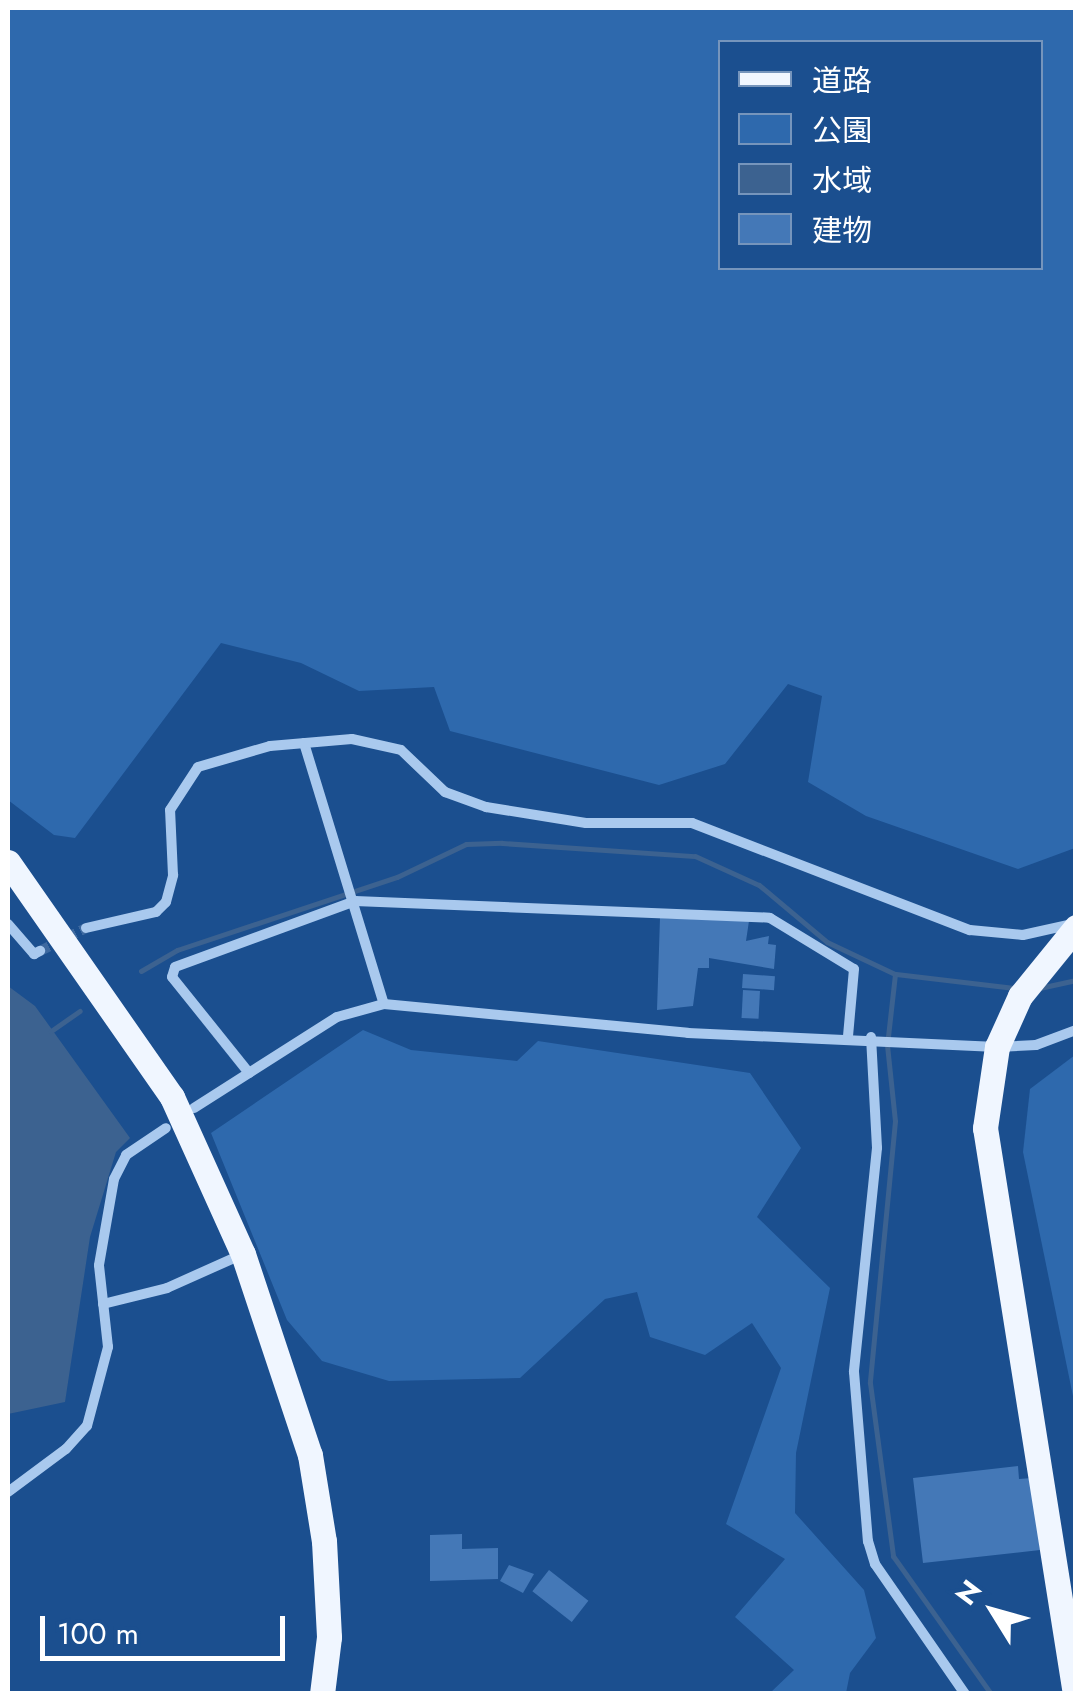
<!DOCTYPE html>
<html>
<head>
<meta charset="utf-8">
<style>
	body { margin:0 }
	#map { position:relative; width:1083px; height:1701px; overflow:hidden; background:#1b4f8f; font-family:Jost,"Noto Sans JP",sans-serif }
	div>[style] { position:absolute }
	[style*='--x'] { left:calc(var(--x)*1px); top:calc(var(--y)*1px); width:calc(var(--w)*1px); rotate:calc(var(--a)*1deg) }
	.green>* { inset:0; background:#2e69ad }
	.water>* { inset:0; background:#3c6290 }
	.stream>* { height:5px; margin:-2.5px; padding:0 2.5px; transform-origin:2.5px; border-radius:2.5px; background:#3c6290 }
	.building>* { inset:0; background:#4478b7; transform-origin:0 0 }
	.street-tunnel>* { height:10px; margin-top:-5px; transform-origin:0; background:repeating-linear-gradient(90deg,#3d69a0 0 10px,transparent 0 15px) }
	.street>* { height:10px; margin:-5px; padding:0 5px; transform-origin:5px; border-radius:5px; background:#a9c9ee }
	.primary>* { height:25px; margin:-12.5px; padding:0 12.5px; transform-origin:12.5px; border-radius:12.5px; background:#f0f6ff }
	span { translate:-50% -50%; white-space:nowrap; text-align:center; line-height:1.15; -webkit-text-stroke:10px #1b4f8f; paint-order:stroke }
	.frame { position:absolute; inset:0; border:10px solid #fff; pointer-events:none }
	.legend { position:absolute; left:718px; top:40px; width:325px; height:230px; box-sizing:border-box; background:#1b4f8f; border:2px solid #7695bc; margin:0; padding:12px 18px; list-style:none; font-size:30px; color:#fff }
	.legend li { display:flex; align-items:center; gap:20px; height:50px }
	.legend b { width:50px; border:2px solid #7695bc }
	.north { position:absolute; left:943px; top:1561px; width:100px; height:100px; -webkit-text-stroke:8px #1b4f8f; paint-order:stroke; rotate:307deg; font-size:28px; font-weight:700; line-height:40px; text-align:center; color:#fff }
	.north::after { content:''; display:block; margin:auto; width:35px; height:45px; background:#fff; clip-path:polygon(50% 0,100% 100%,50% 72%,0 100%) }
	.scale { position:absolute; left:40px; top:1616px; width:245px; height:45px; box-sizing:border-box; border:5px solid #fff; border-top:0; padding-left:12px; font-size:30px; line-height:35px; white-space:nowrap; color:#fff; -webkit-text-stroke:8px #1b4f8f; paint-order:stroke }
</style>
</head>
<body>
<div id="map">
	<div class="green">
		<i style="clip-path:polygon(evenodd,8px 8px,1075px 8px,1075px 848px,1018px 869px,866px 816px,808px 782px,822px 696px,788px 684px,725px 764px,659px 785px,450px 731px,434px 687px,359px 691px,301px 663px,221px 643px,75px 838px,54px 835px,8px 800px,8px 8px,720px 42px,1040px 42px,1040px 268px,720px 268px,720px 42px)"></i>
		<i style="clip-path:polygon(363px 1030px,411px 1050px,517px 1061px,538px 1041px,750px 1073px,801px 1148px,757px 1217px,830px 1288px,796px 1453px,795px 1513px,864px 1590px,876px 1638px,850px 1673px,846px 1693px,770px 1693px,794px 1670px,735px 1617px,785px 1559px,726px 1524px,781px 1368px,752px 1323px,705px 1355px,650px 1337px,637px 1292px,605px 1299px,520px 1378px,389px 1381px,322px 1361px,287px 1320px,211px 1133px)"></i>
		<i style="clip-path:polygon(1075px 1055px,1075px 1406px,1023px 1152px,1030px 1089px)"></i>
	</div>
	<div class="water">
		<i style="clip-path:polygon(8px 986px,35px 1006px,130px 1138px,116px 1152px,90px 1237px,65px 1402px,8px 1414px)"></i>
	</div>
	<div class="stream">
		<i style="--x:141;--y:971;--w:42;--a:-30.3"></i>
		<i style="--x:177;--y:950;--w:232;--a:-18.4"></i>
		<i style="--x:397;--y:877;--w:76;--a:-25.6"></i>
		<i style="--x:466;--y:844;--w:36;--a:-2"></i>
		<i style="--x:502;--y:843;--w:193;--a:3.9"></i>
		<i style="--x:695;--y:856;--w:70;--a:24.4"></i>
		<i style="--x:759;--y:885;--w:89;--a:40"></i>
		<i style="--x:827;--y:942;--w:75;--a:25.2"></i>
		<i style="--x:895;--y:974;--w:71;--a:96.4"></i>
		<i style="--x:887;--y:1045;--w:76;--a:84"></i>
		<i style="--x:895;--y:1121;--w:263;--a:95.5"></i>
		<i style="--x:870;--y:1383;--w:175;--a:82.4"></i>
		<i style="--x:893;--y:1556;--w:169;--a:54.6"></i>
		<i style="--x:896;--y:974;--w:119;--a:6.8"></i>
		<i style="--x:1035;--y:989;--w:42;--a:-12.4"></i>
		<i style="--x:51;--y:1031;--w:35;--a:-35"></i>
	</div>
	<div class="building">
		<i style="clip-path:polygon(660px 918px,749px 921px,746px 941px,769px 936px,768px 944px,776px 945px,774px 969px,709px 958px,709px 968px,698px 968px,693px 1006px,657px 1010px)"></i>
		<i style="left:743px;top:974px;width:32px;height:14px;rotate:4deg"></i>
		<i style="left:743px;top:990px;width:17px;height:28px;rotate:3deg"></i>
		<i style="clip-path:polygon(1018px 1466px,1019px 1479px,1032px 1478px,1040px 1550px,923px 1563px,913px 1478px)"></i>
		<i style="clip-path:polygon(462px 1534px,462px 1549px,498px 1548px,498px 1579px,430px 1581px,430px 1535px)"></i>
		<i style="clip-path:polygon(509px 1565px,534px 1574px,523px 1593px,500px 1581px)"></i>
		<i style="left:549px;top:1570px;width:50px;height:27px;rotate:38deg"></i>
	</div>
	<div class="street-tunnel">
		<i style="--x:40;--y:951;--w:51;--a:-26.6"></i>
	</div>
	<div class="street">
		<i style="--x:304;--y:743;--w:273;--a:73"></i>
		<i style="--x:8;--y:924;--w:40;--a:49"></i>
		<i style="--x:34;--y:954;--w:7;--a:-27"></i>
		<i style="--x:86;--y:928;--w:72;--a:-12.9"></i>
		<i style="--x:156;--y:912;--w:14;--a:-45"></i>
		<i style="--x:166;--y:902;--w:28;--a:-75"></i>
		<i style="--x:173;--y:875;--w:65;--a:-92.6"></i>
		<i style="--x:170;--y:810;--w:51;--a:-56.9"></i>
		<i style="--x:198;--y:767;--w:75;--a:-16.3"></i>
		<i style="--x:270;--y:746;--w:82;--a:-4.9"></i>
		<i style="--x:352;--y:739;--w:50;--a:12.7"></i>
		<i style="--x:401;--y:750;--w:61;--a:43.7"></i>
		<i style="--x:445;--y:792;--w:44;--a:20.1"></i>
		<i style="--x:486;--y:807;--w:101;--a:9.1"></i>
		<i style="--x:586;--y:823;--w:106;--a:0"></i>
		<i style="--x:692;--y:823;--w:298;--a:21.1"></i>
		<i style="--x:970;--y:930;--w:53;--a:5.4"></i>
		<i style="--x:1023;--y:935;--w:50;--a:-12.7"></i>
		<i style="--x:871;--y:1037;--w:111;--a:86.9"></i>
		<i style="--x:877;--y:1148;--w:225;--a:95.9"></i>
		<i style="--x:854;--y:1372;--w:170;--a:85.3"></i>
		<i style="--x:868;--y:1541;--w:24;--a:73"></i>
		<i style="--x:875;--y:1564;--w:158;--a:55.3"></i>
		<i style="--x:249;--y:1073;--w:123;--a:-128.7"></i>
		<i style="--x:172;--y:977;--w:10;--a:-73"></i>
		<i style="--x:175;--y:967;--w:192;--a:-20.1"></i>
		<i style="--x:355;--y:901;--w:415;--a:2.3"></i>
		<i style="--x:770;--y:918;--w:98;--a:31.3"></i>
		<i style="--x:854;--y:969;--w:67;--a:95.1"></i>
		<i style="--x:194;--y:1108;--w:169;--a:-32.5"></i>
		<i style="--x:337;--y:1017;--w:49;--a:-15.5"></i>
		<i style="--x:384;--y:1004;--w:305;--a:5.4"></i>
		<i style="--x:688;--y:1033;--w:309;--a:2.6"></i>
		<i style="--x:997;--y:1047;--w:39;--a:-3"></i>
		<i style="--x:1036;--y:1045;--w:43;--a:-20.6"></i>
		<i style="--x:103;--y:1304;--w:66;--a:-14"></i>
		<i style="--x:167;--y:1288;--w:83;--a:-24.1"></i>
		<i style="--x:8;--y:1492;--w:72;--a:-36.6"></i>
		<i style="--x:66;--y:1449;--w:31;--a:-48"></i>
		<i style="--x:87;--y:1426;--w:82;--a:-75.1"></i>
		<i style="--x:108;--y:1347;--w:82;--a:-96.3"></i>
		<i style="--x:99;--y:1265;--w:87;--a:-80.1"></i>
		<i style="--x:114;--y:1179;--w:27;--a:-63"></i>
		<i style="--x:126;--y:1155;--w:48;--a:-34"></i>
	</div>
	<div class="primary">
		<i style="--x:8;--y:862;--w:287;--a:55.1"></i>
		<i style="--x:172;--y:1097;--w:172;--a:65.7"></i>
		<i style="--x:243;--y:1254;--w:212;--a:71.6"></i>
		<i style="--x:310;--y:1455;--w:87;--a:80.8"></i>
		<i style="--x:324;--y:1541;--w:96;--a:87"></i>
		<i style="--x:329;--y:1637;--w:57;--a:97"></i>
		<i style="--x:1075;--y:1694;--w:573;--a:-99.03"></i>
		<i style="--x:985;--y:1128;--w:82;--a:-81.6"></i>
		<i style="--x:997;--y:1047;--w:56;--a:-65.7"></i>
		<i style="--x:1020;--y:996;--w:89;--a:-50.9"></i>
	</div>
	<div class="frame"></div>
	<ul class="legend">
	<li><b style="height:12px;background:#f0f6ff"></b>道路</li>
	<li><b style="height:28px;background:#2e69ad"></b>公園</li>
	<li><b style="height:28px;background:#3c6290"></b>水域</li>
	<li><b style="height:28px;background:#4478b7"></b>建物</li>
	</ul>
	<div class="north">N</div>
	<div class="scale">100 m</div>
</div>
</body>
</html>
